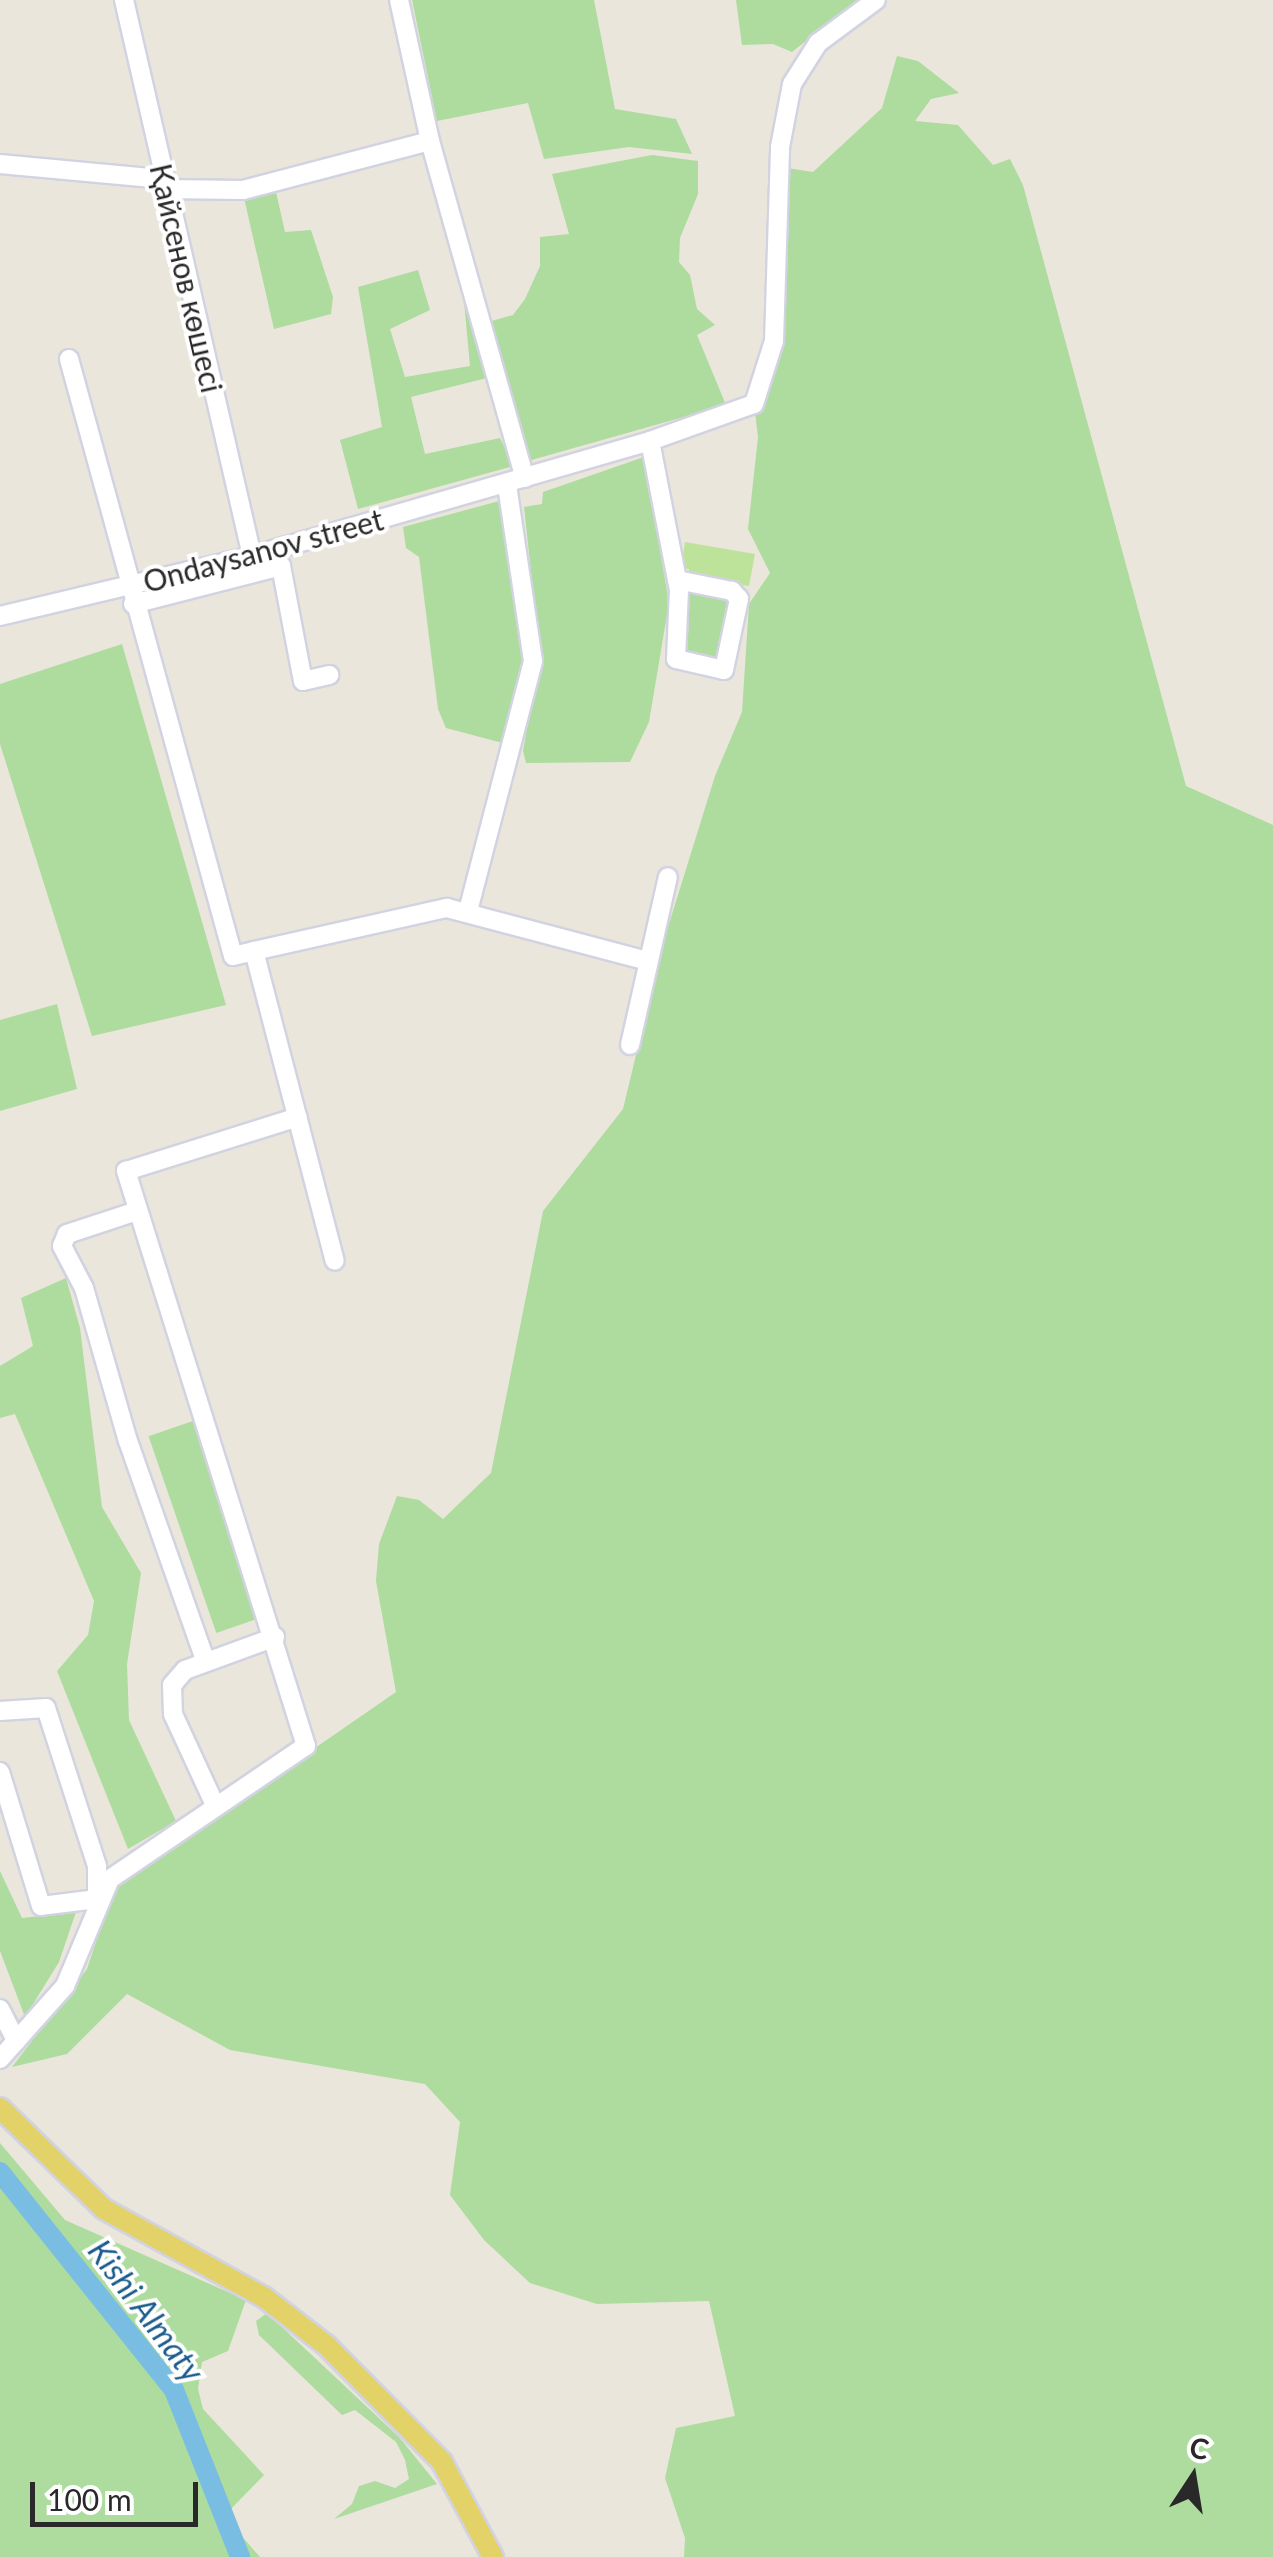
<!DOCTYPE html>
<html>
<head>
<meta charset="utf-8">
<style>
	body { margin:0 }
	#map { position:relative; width:1273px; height:2557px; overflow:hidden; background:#eae6dc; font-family:Lato,sans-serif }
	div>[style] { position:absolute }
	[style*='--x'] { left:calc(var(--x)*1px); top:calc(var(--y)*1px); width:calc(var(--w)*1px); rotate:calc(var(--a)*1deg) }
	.green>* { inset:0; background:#addc9e; transform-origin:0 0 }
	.pitch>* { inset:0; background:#bde29a }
	.river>* { height:20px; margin:-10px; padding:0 10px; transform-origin:10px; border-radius:10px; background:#79bde3 }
	.roads { filter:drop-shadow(2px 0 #d2d3e1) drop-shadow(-2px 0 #d2d3e1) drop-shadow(0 2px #d2d3e1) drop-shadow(0 -2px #d2d3e1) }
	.minor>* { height:18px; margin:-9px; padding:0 9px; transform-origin:9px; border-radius:9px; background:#fff }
	.major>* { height:20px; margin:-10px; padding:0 10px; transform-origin:10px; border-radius:10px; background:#e3d268 }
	span { translate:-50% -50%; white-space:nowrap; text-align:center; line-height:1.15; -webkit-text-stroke:8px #fff; paint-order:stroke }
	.street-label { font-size:30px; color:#292929 }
	.water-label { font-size:32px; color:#195b8d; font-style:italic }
	.north { position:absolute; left:1143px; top:2427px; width:100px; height:100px; -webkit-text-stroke:8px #fff; paint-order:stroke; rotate:12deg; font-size:28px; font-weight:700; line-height:40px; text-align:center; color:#292929 }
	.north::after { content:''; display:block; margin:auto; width:35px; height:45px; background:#292929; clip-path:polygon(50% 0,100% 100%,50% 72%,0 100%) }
	.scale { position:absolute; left:30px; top:2482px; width:168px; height:45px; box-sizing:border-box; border:5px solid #292929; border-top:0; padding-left:12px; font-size:30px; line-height:35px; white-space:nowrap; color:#292929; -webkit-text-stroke:8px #fff; paint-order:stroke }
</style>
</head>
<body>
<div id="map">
	<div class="green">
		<i style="clip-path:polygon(412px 0,594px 0,615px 109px,676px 119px,692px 154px,629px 147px,544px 159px,528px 103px,437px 121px)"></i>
		<i style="clip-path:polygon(736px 0,857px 0,792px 52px,773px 44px,742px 45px)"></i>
		<i style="clip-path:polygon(897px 56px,918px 61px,959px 93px,931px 99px,915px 121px,958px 125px,993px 165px,1010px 159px,1023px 185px,1186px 786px,1273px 825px,1273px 2557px,684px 2557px,685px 2538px,665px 2478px,676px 2428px,735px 2416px,709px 2301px,597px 2304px,530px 2283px,484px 2240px,450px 2195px,460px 2122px,425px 2084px,230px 2050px,127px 1994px,67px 2054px,12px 2067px,87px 1969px,114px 1887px,396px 1692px,376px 1581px,379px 1544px,397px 1496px,419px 1500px,443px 1519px,491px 1473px,543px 1211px,623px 1109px,663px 943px,715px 776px,742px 712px,749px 604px,770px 573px,748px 529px,758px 437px,754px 404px,774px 341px,781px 167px,813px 172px,882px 108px)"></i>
		<i style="clip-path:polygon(652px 155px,698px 161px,698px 194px,680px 238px,679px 262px,690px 275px,697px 309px,715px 325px,697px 335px,726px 405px,528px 461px,488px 322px,513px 315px,525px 299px,540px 266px,540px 237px,569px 234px,552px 174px)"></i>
		<i style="clip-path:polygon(276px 192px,285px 232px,311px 230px,333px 297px,331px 314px,274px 329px,244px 198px)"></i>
		<i style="clip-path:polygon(418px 270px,430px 310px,390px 329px,405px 377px,470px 366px,463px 290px,487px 378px,411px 397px,425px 454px,500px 438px,514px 466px,358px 509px,340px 440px,382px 427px,358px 287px)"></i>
		<i style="clip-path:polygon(644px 457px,669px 603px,649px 722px,630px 762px,526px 763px,523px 751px,540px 655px,524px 507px,542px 504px,543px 492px)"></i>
		<i style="clip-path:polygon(503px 500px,525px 663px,510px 745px,446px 728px,438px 709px,419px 557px,406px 548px,403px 527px)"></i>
		<i style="clip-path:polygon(686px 588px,729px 594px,734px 605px,721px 663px,680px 652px)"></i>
		<i style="clip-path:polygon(122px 644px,226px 1005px,92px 1036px,0 744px,0 684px)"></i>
		<i style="clip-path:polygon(57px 1004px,77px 1089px,0 1111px,0 1020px)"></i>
		<i style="clip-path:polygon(66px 1278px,80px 1328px,102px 1507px,141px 1573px,127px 1664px,129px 1720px,176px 1821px,128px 1849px,57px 1671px,88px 1635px,94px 1601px,15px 1414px,0 1418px,0 1366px,33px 1346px,21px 1298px)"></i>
		<i style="left:193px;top:1421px;width:208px;height:47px;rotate:71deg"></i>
		<i style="clip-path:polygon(0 1871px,22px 1918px,76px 1912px,59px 1962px,25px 2017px,0 1951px)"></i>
		<i style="clip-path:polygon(0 2143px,65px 2220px,246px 2300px,228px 2351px,202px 2362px,198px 2389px,203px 2409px,264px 2475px,224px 2516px,260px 2557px,0 2557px)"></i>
		<i style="clip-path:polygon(267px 2313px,399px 2437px,437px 2484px,334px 2519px,352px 2504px,359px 2486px,375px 2481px,395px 2488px,409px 2479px,405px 2460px,396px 2442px,355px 2410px,342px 2415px,259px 2335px,256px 2321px)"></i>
	</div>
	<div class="pitch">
		<i style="clip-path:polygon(685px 542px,755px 554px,749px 586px,689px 576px,689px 569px,681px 568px)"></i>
	</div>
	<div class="river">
		<i style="--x:0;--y:2172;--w:279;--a:51.4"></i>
		<i style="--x:174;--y:2390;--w:180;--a:68.4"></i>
	</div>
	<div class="roads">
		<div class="minor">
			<i style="--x:124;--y:0;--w:571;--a:77.04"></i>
			<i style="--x:399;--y:0;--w:144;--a:77.6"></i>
			<i style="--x:430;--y:141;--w:350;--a:74.3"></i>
			<i style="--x:0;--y:164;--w:164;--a:5.3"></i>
			<i style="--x:165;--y:189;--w:78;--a:0.7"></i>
			<i style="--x:243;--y:190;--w:193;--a:-14.7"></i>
			<i style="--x:69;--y:359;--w:619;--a:74.64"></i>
			<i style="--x:233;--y:956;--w:22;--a:-13"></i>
			<i style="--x:254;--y:951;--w:320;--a:75.4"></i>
			<i style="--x:650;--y:441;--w:152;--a:79"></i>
			<i style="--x:679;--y:590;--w:69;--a:92.5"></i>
			<i style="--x:676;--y:659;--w:49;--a:12.9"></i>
			<i style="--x:724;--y:670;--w:73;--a:-78.1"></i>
			<i style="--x:739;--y:599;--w:11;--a:-131"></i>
			<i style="--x:732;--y:591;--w:56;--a:-168.7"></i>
			<i style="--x:133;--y:604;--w:153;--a:-14.4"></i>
			<i style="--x:281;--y:566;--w:117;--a:79.2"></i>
			<i style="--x:303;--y:681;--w:27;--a:-13"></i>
			<i style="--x:0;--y:616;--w:259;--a:-13.4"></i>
			<i style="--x:252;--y:556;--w:414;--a:-16.1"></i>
			<i style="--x:650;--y:441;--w:110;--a:-19.6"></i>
			<i style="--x:754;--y:404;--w:66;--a:-72.4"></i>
			<i style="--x:774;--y:341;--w:194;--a:-88.2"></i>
			<i style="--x:780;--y:147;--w:64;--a:-79.2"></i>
			<i style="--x:792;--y:84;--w:49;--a:-57.6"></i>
			<i style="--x:818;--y:43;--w:72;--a:-36.6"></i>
			<i style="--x:468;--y:911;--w:258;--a:-75.4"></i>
			<i style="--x:533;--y:661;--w:179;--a:-98.4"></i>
			<i style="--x:254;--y:951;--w:198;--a:-12.6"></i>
			<i style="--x:447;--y:908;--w:207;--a:14.8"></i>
			<i style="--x:630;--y:1045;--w:172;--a:-77.3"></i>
			<i style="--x:137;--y:1211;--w:74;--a:161.8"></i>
			<i style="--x:67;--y:1234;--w:13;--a:113"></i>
			<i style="--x:62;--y:1246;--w:47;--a:62.4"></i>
			<i style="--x:84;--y:1288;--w:159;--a:74"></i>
			<i style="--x:128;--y:1441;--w:234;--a:70.6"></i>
			<i style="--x:0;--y:1711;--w:46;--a:-3.7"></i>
			<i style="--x:46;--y:1708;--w:166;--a:72.1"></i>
			<i style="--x:97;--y:1866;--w:33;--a:90"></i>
			<i style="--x:97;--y:1899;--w:56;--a:172.9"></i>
			<i style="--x:41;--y:1906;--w:140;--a:-107"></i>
			<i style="--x:215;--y:1805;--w:100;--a:-114.8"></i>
			<i style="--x:173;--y:1714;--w:29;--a:-92"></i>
			<i style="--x:172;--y:1685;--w:20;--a:-49"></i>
			<i style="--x:185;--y:1670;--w:96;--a:-20.1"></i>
			<i style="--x:0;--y:2009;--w:36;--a:63"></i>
			<i style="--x:0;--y:2059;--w:98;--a:-48.3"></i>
			<i style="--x:65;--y:1986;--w:116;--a:-67.2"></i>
			<i style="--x:110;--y:1879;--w:237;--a:-34.2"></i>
			<i style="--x:306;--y:1746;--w:603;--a:-107.38"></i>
			<i style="--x:126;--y:1171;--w:180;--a:-17.4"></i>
		</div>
		<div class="major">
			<i style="--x:0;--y:2108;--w:145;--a:44.2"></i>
			<i style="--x:104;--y:2209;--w:184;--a:28.9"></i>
			<i style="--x:265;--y:2298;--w:77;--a:37.6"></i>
			<i style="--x:326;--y:2345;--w:165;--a:45.2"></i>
			<i style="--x:442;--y:2462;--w:108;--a:61.8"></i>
		</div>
	</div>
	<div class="street-label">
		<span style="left:187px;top:278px;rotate:77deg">Қайсенов көшесі</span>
		<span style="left:263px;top:550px;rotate:-15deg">Ondaysanov street</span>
	</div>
	<div class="water-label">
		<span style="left:146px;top:2311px;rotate:53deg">Kіshі Almaty</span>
	</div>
	<div class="north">С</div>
	<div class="scale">100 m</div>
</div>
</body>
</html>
